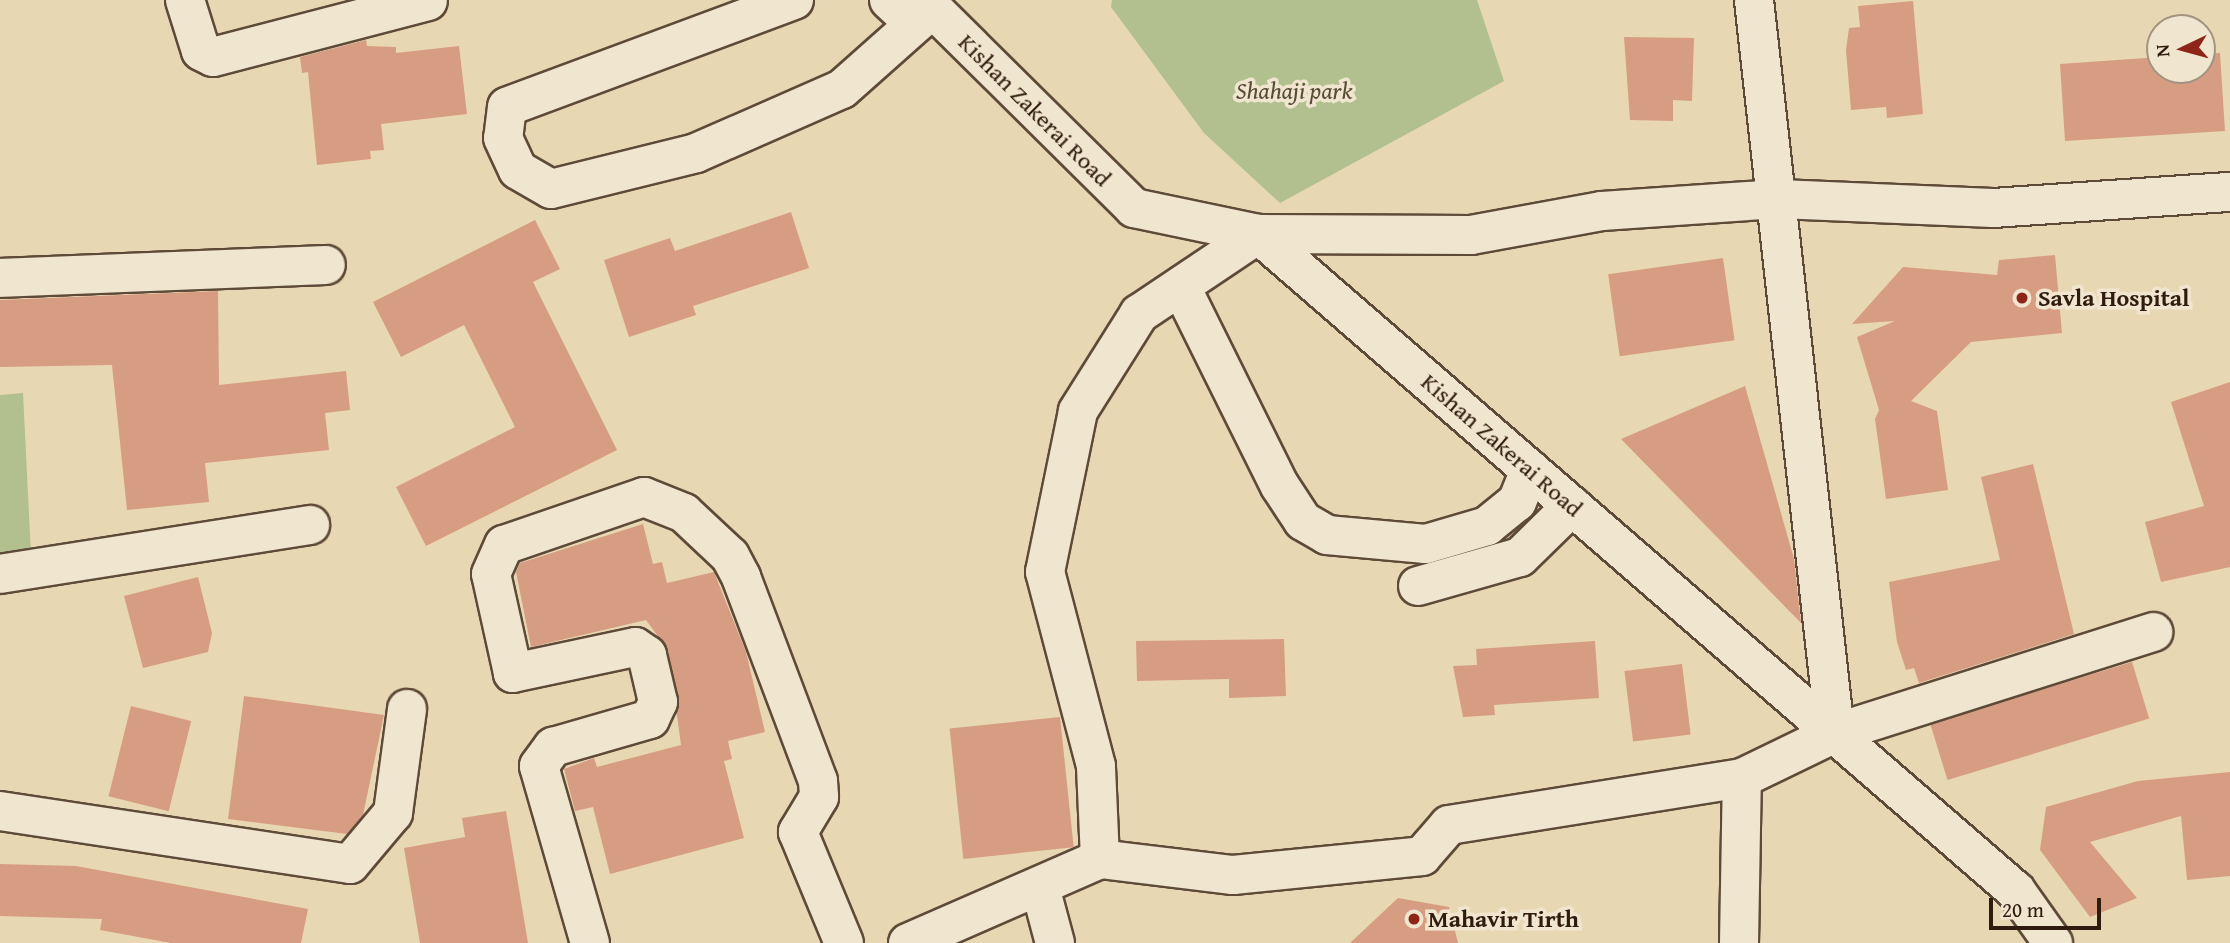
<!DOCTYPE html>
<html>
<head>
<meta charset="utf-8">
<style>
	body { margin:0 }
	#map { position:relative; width:2230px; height:943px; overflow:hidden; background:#e8d7b3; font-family:"Gentium Book Plus",serif }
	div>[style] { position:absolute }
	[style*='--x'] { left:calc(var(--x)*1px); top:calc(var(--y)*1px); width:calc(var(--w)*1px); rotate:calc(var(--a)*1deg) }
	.green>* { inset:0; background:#b2bf8f }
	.building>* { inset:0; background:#d79d82; transform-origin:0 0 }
	.roads { filter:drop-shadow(2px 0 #5e4a38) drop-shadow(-2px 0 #5e4a38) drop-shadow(0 2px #5e4a38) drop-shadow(0 -2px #5e4a38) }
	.minor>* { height:38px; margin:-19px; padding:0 19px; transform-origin:19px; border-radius:19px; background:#f0e5ce }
	.dots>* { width:19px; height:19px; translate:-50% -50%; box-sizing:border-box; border:4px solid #f0e5ce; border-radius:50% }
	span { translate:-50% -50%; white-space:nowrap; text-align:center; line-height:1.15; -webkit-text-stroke:7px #f0e5ce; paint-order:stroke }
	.park-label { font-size:24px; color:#574c35; font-style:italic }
	.street-label { font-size:24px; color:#301b0f }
	.poi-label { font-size:24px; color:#301b0f; font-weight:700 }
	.left { translate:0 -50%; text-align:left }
	.north { position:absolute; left:2146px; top:14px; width:70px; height:70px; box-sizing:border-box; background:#f0e5ce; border:2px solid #a39482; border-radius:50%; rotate:265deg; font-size:19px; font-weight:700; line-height:28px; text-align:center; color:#301b0f }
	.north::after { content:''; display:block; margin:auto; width:24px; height:32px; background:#8f2418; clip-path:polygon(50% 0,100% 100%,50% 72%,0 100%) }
	.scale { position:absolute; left:1989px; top:898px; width:112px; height:32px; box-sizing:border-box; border:4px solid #301b0f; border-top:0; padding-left:9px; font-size:21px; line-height:24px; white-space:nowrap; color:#301b0f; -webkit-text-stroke:5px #f0e5ce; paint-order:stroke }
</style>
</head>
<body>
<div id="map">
	<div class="green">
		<i style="clip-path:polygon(1112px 0,1477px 0,1504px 81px,1280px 203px,1204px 133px,1111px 7px)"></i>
		<i style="clip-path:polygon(23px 393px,31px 555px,0 556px,0 395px)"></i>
	</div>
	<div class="building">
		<i style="clip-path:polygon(1913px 1px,1923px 114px,1887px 118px,1886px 107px,1851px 110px,1846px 50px,1849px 28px,1860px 27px,1858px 6px)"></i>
		<i style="clip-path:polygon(1624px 37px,1694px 38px,1692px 101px,1673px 100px,1673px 121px,1630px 120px)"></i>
		<i style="clip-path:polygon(366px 40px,367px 46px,396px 47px,396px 53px,459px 46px,467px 114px,381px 124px,384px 150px,370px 151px,371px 159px,317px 165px,308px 72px,302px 73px,300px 57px)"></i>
		<i style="clip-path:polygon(2220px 53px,2225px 131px,2065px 141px,2060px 64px,2160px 57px,2160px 70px,2202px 70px,2202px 54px)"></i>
		<i style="clip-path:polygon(791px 212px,809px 268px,693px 306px,696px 315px,629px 337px,604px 260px,670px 238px,675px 251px)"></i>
		<i style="clip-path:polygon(535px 220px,560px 269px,533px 282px,617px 450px,426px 546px,396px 487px,515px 427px,464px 325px,401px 357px,373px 302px)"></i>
		<i style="clip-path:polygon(2055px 255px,2062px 333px,1971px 342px,1911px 401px,1937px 411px,1948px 490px,1886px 499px,1875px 419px,1879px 410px,1857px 337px,1895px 321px,1852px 324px,1903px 267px,1997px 275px,1999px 260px)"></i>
		<i style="left:1723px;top:258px;width:83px;height:116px;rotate:82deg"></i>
		<i style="clip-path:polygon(218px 291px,219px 385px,346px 371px,350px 410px,325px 413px,329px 450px,205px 463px,209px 502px,127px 510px,112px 365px,0 367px,0 300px)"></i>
		<i style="clip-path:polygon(2230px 382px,2230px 567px,2161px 582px,2145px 522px,2204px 506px,2171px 402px)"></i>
		<i style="clip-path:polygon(1745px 386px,1794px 559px,1801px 623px,1621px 439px)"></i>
		<i style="clip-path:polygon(2033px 464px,2074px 634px,1919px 683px,1914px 668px,1906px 670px,1897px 642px,1889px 582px,2000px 560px,1981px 477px)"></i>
		<i style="clip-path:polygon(643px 524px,653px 564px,662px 562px,667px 583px,714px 572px,746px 652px,765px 732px,728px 741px,732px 759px,724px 761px,744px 838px,610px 874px,593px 807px,575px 811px,564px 769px,594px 758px,597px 767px,681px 745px,668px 650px,646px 620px,531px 647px,516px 572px,520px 563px)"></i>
		<i style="clip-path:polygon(198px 577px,212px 633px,208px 652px,143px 668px,124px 596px)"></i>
		<i style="clip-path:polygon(1284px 639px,1286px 696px,1229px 698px,1229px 679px,1137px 681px,1136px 641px)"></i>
		<i style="clip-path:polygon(1595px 641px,1599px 698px,1494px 705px,1495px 715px,1463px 717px,1453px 666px,1477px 665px,1476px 649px)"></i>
		<i style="left:2132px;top:662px;width:59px;height:211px;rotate:73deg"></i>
		<i style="left:1682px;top:664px;width:71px;height:58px;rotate:83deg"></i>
		<i style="clip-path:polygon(244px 696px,384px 715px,363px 815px,347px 834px,228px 819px)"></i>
		<i style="left:131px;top:706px;width:62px;height:93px;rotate:14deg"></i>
		<i style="left:1060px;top:717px;width:131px;height:111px;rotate:84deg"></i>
		<i style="clip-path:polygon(2230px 772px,2230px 876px,2187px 880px,2181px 816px,2090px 842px,2137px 898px,2090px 917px,2040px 850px,2046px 807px,2138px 781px)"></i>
		<i style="clip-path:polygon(506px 811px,528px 943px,420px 943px,404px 848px,465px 837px,462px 818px)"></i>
		<i style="clip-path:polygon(0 864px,76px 866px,308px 909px,301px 943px,171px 943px,100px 930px,102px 919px,0 916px)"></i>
		<i style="clip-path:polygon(1398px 898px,1449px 907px,1458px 943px,1350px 943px)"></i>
	</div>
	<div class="roads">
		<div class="minor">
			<i style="--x:185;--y:0;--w:53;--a:72.6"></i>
			<i style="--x:201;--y:51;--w:13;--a:27"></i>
			<i style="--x:213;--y:57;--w:222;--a:-14.6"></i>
			<i style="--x:794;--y:0;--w:306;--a:159.6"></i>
			<i style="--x:507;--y:107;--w:31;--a:97"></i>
			<i style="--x:503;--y:138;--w:35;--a:65"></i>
			<i style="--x:518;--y:170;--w:38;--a:30"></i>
			<i style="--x:551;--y:189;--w:149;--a:-13.9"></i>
			<i style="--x:696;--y:153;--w:159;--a:-23.7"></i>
			<i style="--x:842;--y:89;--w:120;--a:-41.6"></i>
			<i style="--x:889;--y:0;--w:35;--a:43"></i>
			<i style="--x:924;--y:0;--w:296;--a:44.7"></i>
			<i style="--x:1134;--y:208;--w:127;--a:11.8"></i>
			<i style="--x:1258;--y:234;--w:1003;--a:40.92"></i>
			<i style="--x:2016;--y:891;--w:64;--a:54.6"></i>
			<i style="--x:1754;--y:0;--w:737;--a:83.69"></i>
			<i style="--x:0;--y:278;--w:326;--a:-2.3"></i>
			<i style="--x:1181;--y:287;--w:222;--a:63.6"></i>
			<i style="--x:1280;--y:486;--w:42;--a:56.7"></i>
			<i style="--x:1303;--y:521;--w:28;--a:30"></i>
			<i style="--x:1327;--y:535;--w:99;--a:5.2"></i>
			<i style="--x:1426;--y:544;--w:64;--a:-16.4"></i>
			<i style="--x:1487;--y:526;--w:38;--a:-39"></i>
			<i style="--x:1517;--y:502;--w:35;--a:-68"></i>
			<i style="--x:0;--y:574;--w:314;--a:-9"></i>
			<i style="--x:1418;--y:586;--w:106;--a:-15.9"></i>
			<i style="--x:1520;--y:557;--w:73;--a:-44.4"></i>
			<i style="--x:0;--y:811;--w:354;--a:8.6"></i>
			<i style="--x:350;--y:864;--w:67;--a:-49.9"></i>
			<i style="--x:393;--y:813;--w:105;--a:-82.3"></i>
			<i style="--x:1100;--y:859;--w:93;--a:-92.5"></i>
			<i style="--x:1096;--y:766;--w:201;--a:-104.7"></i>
			<i style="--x:1045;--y:572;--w:164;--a:-78.4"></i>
			<i style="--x:1078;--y:411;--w:115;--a:-57.8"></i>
			<i style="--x:1139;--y:314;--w:143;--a:-33.9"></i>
			<i style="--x:1258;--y:234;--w:213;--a:0.3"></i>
			<i style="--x:1471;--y:235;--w:133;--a:-10.4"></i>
			<i style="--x:1602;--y:211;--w:177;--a:-3.9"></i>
			<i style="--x:1779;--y:199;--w:214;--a:2.4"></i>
			<i style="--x:1993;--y:208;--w:238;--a:-3.9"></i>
			<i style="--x:1040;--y:887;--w:58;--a:75"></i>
			<i style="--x:590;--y:943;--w:184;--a:-106.1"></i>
			<i style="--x:539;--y:766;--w:24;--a:-54"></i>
			<i style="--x:553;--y:747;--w:101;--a:-16.1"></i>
			<i style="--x:650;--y:719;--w:19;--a:-65"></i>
			<i style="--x:658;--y:702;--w:48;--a:-103.2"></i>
			<i style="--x:647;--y:655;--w:14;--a:-146"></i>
			<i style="--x:635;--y:647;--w:125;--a:168"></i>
			<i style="--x:513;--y:673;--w:101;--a:-102.5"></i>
			<i style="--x:491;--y:574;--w:32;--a:-66"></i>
			<i style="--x:504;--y:545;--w:148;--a:-18.9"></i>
			<i style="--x:644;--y:497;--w:43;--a:21.8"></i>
			<i style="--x:684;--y:513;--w:63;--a:43.1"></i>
			<i style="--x:730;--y:556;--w:24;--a:62"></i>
			<i style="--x:741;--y:577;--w:218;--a:69.3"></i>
			<i style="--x:818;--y:781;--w:16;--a:86"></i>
			<i style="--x:819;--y:797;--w:41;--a:121"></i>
			<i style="--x:798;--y:832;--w:120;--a:67.5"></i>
			<i style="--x:908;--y:943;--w:210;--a:-23.6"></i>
			<i style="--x:1100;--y:859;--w:134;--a:6.9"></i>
			<i style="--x:1233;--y:875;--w:190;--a:-5.7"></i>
			<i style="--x:1422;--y:856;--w:41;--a:-48.9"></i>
			<i style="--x:1449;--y:825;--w:297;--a:-9.1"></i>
			<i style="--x:1739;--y:943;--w:165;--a:-89"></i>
			<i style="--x:1742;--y:778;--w:103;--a:-25.8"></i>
			<i style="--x:1835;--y:733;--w:334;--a:-17.6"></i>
		</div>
	</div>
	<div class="dots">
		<i style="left:2022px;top:298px;background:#8f2418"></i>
		<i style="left:1414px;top:919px;background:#8f2418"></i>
	</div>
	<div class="park-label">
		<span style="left:1294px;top:91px">Shahaji park</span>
	</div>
	<div class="street-label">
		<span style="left:1035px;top:110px;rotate:45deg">Kishan Zakerai Road</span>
		<span style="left:1502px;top:445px;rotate:41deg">Kishan Zakerai Road</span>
	</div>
	<div class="poi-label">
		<span class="left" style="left:2038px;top:298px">Savla Hospital</span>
		<span class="left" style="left:1428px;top:919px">Mahavir Tirth</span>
	</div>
	<div class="north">N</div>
	<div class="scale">20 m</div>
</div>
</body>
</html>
